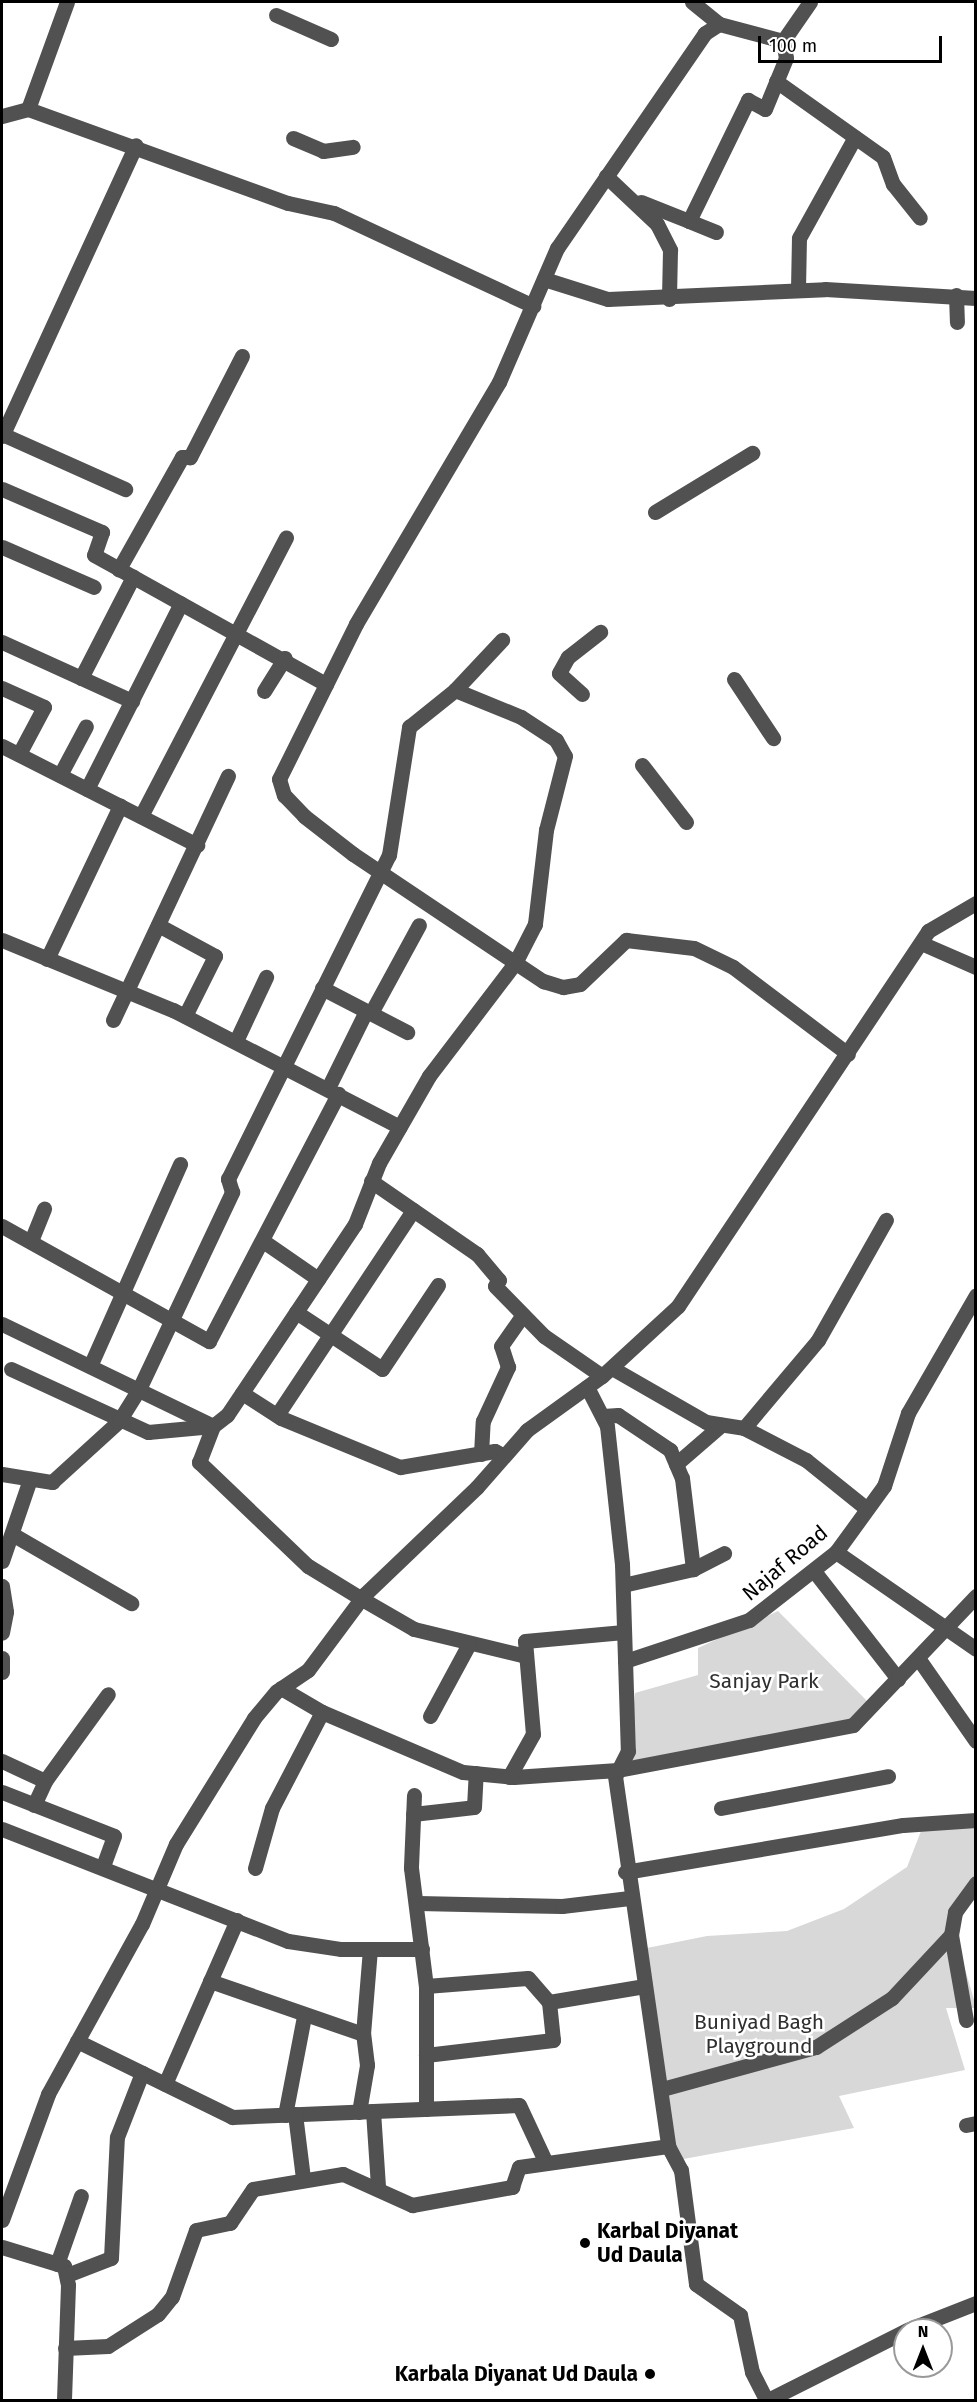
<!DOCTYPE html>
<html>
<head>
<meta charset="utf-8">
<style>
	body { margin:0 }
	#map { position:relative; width:977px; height:2402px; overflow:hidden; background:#fff; font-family:"Fira Sans",sans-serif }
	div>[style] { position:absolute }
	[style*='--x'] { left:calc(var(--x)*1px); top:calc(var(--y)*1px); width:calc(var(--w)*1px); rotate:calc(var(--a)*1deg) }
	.green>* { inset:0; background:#d8d8d8 }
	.minor>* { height:15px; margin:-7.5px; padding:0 7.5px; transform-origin:7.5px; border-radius:7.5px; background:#515151 }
	.dots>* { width:16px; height:16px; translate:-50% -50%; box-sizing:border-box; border:3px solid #fff; border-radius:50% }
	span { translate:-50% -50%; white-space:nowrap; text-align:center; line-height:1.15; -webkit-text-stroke:5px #fff; paint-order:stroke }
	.street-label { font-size:21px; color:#000 }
	.park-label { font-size:21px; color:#2f2f2f }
	.poi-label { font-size:21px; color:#000; font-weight:700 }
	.left { translate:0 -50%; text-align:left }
	.right { translate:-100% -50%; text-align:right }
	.frame { position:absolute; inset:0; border:3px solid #000; pointer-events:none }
	.north { position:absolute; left:893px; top:2318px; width:60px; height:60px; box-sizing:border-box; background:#fff; border:2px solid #999; border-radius:50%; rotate:0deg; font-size:16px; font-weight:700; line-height:24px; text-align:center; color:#000 }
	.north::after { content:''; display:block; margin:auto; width:21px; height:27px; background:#000; clip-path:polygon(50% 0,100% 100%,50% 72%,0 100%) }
	.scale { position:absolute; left:758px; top:36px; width:184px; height:27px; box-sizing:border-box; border:3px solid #000; border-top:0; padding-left:8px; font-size:18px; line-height:21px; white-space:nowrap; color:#000; -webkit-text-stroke:4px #fff; paint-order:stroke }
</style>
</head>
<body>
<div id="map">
	<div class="green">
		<i style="clip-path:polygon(778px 1611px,869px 1703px,853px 1725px,628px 1765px,635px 1693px,698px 1675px,698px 1648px)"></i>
		<i style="clip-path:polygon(923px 1826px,975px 1827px,975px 1891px,950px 1918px,975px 2003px,975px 2008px,946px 2008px,965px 2070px,839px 2096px,854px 2128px,678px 2160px,642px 1949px,707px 1936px,787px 1931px,844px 1909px,907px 1867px)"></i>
	</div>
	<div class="minor">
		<i style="--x:692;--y:2;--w:35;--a:39"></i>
		<i style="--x:810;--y:2;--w:47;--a:124.7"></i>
		<i style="--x:783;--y:41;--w:66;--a:-165.1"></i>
		<i style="--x:719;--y:24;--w:17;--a:147"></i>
		<i style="--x:705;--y:33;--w:261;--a:124.5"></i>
		<i style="--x:557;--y:248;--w:146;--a:113.4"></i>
		<i style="--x:499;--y:382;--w:281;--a:120.6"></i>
		<i style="--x:356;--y:624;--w:173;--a:116.4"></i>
		<i style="--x:279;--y:779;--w:17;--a:73"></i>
		<i style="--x:284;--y:795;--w:29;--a:46"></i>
		<i style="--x:304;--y:816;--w:62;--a:37.8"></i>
		<i style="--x:353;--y:854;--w:229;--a:33.8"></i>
		<i style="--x:543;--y:981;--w:21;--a:17"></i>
		<i style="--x:563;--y:987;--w:17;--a:-10"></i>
		<i style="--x:580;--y:984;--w:64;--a:-43.7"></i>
		<i style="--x:626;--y:940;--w:68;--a:6.7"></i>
		<i style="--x:694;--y:948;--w:43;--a:26"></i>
		<i style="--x:733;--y:967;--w:144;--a:37.1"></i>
		<i style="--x:276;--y:15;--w:60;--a:23.6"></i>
		<i style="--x:776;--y:81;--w:131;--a:35.4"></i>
		<i style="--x:883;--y:157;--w:29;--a:70"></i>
		<i style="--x:893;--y:184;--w:43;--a:51.5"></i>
		<i style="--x:28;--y:109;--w:114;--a:-70"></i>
		<i style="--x:2;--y:116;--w:27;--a:-15"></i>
		<i style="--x:28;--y:109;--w:276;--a:19.9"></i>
		<i style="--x:288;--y:203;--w:47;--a:12.3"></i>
		<i style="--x:334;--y:213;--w:220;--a:25"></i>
		<i style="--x:293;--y:138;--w:33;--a:23"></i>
		<i style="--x:323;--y:151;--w:30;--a:-8"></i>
		<i style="--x:606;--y:176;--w:70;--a:43.3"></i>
		<i style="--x:657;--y:224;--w:29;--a:63"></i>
		<i style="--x:670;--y:250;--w:49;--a:91.2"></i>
		<i style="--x:641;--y:202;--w:52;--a:21.6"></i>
		<i style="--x:716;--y:232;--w:29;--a:-158"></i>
		<i style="--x:689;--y:221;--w:135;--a:-64"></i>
		<i style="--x:748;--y:100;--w:19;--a:28"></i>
		<i style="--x:765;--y:109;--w:55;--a:-67.6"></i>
		<i style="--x:786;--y:58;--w:17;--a:-100"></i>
		<i style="--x:544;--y:279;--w:67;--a:17.4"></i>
		<i style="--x:608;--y:299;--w:217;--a:-2.6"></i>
		<i style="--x:825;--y:289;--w:151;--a:3.4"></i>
		<i style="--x:798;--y:289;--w:51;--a:-88.9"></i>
		<i style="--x:799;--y:238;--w:115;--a:-61"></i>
		<i style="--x:956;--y:295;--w:27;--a:88"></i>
		<i style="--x:242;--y:356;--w:114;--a:117.2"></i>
		<i style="--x:190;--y:457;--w:8;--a:180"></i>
		<i style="--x:182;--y:457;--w:129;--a:119.4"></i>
		<i style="--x:119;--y:569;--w:237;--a:29.1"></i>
		<i style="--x:2;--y:434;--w:135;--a:24.1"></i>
		<i style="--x:2;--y:436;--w:320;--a:-65.3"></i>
		<i style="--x:2;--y:489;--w:109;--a:23.3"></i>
		<i style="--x:102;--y:532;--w:24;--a:109"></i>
		<i style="--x:94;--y:555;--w:29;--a:29"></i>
		<i style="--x:655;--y:512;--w:114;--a:-31.3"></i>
		<i style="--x:2;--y:547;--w:100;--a:23.5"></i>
		<i style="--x:2;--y:642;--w:143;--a:24.4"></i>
		<i style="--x:81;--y:678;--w:114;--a:-62.8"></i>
		<i style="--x:734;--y:679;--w:71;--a:56.5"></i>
		<i style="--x:2;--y:688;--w:46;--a:24.3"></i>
		<i style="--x:44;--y:707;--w:53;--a:118"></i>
		<i style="--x:455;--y:690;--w:71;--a:22.2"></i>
		<i style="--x:521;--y:717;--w:42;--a:33.3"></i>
		<i style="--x:556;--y:740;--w:18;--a:61"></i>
		<i style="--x:565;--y:756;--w:76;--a:104.4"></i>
		<i style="--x:546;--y:830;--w:95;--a:96.7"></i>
		<i style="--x:535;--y:924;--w:44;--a:117.1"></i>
		<i style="--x:515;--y:963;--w:142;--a:127.3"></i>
		<i style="--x:429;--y:1076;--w:100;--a:119.9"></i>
		<i style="--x:379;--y:1163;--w:66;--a:111.5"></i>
		<i style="--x:355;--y:1224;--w:230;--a:123.8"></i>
		<i style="--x:227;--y:1415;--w:18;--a:142"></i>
		<i style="--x:213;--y:1426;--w:39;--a:111"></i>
		<i style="--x:199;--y:1462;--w:151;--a:43.7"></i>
		<i style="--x:308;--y:1566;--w:63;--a:31.4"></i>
		<i style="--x:362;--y:1599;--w:60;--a:30"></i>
		<i style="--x:414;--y:1629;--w:115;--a:13.6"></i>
		<i style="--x:264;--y:691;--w:39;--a:-58"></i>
		<i style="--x:582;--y:694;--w:31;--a:-138"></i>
		<i style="--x:559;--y:673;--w:18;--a:-61"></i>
		<i style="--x:568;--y:657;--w:41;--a:-38"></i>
		<i style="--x:2;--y:746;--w:219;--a:26.9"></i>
		<i style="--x:642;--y:765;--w:72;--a:52.3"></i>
		<i style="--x:60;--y:775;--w:55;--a:-62"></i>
		<i style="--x:87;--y:789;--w:208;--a:-63.2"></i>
		<i style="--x:141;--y:816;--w:314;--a:-62.5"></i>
		<i style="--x:158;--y:925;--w:65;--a:28.5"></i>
		<i style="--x:215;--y:956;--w:67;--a:116.6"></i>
		<i style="--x:2;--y:940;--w:185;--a:22.3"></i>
		<i style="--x:173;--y:1010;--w:255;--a:27.3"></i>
		<i style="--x:921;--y:943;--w:60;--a:23.6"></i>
		<i style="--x:47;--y:959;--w:170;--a:-64.5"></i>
		<i style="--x:322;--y:988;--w:96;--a:27.4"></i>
		<i style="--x:371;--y:1013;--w:100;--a:-61.4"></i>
		<i style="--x:113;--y:1020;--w:270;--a:-64.8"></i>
		<i style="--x:236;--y:1041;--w:71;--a:-64.9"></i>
		<i style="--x:328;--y:1088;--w:86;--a:-63.7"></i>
		<i style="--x:371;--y:1181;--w:129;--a:34.6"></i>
		<i style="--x:477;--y:1254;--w:34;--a:50"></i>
		<i style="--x:499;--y:1280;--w:7;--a:124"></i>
		<i style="--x:495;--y:1286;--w:70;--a:45.6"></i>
		<i style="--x:544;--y:1336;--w:70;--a:34.6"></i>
		<i style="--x:2;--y:1226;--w:237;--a:29.1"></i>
		<i style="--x:209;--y:1341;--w:279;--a:-62.4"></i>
		<i style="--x:31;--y:1241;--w:35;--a:-68"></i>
		<i style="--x:263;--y:1241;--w:67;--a:34.6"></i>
		<i style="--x:296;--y:1312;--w:103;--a:33.5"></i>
		<i style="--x:382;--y:1369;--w:101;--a:-56.3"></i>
		<i style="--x:2;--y:1324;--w:234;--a:25.8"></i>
		<i style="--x:91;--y:1364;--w:219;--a:-66"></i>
		<i style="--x:612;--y:1368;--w:108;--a:29.9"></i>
		<i style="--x:706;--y:1422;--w:38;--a:9"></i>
		<i style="--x:744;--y:1428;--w:70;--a:27.3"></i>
		<i style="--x:806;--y:1460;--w:78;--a:38.8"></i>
		<i style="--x:11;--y:1369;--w:151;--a:24.7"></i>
		<i style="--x:148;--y:1432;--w:65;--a:-5.3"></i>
		<i style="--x:587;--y:1387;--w:44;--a:62.9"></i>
		<i style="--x:607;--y:1426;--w:139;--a:83.8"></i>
		<i style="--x:622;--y:1564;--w:187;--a:88.2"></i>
		<i style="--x:628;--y:1751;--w:28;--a:117"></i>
		<i style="--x:615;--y:1776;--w:374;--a:81.8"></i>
		<i style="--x:668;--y:2146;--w:27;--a:62"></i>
		<i style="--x:681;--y:2170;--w:115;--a:82.5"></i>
		<i style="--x:696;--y:2284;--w:54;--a:35.2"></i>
		<i style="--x:740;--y:2315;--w:58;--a:78.1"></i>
		<i style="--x:752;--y:2372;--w:31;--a:63"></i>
		<i style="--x:242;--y:1393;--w:46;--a:32.7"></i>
		<i style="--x:281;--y:1418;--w:129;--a:22.4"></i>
		<i style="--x:400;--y:1467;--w:96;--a:-9.6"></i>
		<i style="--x:495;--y:1451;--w:10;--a:29"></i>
		<i style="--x:277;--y:1415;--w:246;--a:-56.4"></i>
		<i style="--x:603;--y:1416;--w:15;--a:-4"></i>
		<i style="--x:618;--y:1415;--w:63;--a:33.9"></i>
		<i style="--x:670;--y:1450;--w:30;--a:67"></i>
		<i style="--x:682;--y:1478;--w:92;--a:83.1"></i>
		<i style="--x:744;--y:1428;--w:115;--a:-49.9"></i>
		<i style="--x:818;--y:1340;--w:138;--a:-60.5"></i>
		<i style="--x:481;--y:1454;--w:33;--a:-87"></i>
		<i style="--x:483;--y:1421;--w:60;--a:-65.2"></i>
		<i style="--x:508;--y:1367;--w:22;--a:-108"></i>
		<i style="--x:501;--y:1346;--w:38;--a:-55"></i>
		<i style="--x:676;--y:1464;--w:60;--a:-40.9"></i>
		<i style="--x:2;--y:1474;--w:51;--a:9.1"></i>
		<i style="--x:52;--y:1482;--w:91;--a:-42.3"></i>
		<i style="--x:119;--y:1421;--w:40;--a:-58"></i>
		<i style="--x:140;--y:1387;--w:216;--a:-64.7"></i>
		<i style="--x:232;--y:1192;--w:14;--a:-107"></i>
		<i style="--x:228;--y:1179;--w:362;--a:-63.6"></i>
		<i style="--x:389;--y:855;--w:130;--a:-81.1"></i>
		<i style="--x:409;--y:727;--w:59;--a:-38.8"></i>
		<i style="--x:455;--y:690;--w:69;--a:-46.8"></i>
		<i style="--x:12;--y:1534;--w:138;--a:30.1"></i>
		<i style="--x:836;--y:1552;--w:170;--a:34.7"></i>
		<i style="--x:2;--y:1561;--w:87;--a:-71.1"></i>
		<i style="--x:814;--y:1571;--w:137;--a:52.1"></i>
		<i style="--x:623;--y:1585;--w:72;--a:-12.9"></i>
		<i style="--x:693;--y:1569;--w:35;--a:-27"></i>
		<i style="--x:2;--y:1586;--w:26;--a:81"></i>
		<i style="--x:6;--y:1612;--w:21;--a:101"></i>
		<i style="--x:2;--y:1658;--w:14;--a:90"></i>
		<i style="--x:918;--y:1658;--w:101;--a:55.1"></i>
		<i style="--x:625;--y:1661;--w:131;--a:-18.3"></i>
		<i style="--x:749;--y:1620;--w:110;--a:-38"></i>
		<i style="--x:836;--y:1552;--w:82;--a:-54"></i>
		<i style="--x:884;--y:1486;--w:77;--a:-71.8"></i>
		<i style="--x:908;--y:1413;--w:136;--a:-60"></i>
		<i style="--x:281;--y:1688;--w:48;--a:30.3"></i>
		<i style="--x:322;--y:1712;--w:153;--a:23.1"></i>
		<i style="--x:463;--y:1772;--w:51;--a:5.6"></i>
		<i style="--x:514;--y:1777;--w:104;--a:-3.9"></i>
		<i style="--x:618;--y:1770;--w:239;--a:-10.8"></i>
		<i style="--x:853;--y:1725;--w:178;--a:-46.4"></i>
		<i style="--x:430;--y:1716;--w:82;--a:-61.6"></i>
		<i style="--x:2;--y:1761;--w:47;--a:24.9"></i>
		<i style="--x:509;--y:1777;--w:49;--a:-60.8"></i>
		<i style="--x:533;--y:1734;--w:93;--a:-94.9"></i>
		<i style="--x:525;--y:1641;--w:99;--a:-5.2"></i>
		<i style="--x:2;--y:1792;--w:120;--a:21.4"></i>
		<i style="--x:114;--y:1836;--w:33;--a:110"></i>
		<i style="--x:414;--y:1795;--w:73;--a:92.4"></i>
		<i style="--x:411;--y:1868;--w:119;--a:82.8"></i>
		<i style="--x:426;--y:1986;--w:123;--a:90"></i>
		<i style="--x:34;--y:1805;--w:26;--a:-65"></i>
		<i style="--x:45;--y:1781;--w:107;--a:-54.1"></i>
		<i style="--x:721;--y:1808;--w:170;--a:-10.8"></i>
		<i style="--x:413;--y:1814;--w:61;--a:-6.5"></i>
		<i style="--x:474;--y:1807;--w:34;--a:-87"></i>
		<i style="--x:2;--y:1829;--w:307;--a:21.4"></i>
		<i style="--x:288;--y:1941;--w:54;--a:8.6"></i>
		<i style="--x:341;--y:1949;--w:81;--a:0"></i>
		<i style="--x:255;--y:1868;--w:62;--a:-74.2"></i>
		<i style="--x:272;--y:1808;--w:108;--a:-62.5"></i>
		<i style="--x:625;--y:1872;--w:282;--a:-9.6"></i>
		<i style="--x:903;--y:1825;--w:73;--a:-3.9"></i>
		<i style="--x:418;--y:1903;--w:144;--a:1.2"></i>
		<i style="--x:562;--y:1906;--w:68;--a:-6.7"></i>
		<i style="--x:210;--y:1981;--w:162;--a:19.1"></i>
		<i style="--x:426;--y:1986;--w:102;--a:-4.5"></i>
		<i style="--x:528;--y:1978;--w:32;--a:49"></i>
		<i style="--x:549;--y:2002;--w:38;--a:84"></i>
		<i style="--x:553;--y:2040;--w:128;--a:173.3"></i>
		<i style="--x:549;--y:2002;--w:97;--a:-9.5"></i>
		<i style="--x:966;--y:2020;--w:86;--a:-100"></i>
		<i style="--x:951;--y:1935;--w:23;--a:-80"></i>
		<i style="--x:955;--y:1912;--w:36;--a:-54"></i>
		<i style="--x:77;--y:2041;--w:173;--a:26.1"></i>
		<i style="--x:232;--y:2117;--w:287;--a:-2.4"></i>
		<i style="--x:519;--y:2105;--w:64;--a:65"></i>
		<i style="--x:165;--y:2084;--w:179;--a:-66.3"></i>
		<i style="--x:662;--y:2089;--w:160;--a:-15.3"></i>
		<i style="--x:816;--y:2047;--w:90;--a:-32.8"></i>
		<i style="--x:892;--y:1998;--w:86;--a:-46.9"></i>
		<i style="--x:373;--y:2111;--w:76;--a:86.2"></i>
		<i style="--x:359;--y:2112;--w:48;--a:-80.3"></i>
		<i style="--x:367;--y:2065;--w:31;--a:-97"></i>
		<i style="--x:363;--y:2034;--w:85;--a:-85.3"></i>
		<i style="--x:295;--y:2114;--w:64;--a:82.9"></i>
		<i style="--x:285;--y:2115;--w:101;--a:-79.1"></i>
		<i style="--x:966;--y:2125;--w:10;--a:-11"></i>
		<i style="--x:2;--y:2220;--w:134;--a:-69.9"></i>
		<i style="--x:48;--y:2094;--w:194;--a:-61.1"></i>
		<i style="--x:142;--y:1924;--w:87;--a:-67"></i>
		<i style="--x:176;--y:1844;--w:148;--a:-58.2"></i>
		<i style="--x:254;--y:1718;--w:35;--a:-50"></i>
		<i style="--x:277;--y:1691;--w:37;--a:-34"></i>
		<i style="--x:308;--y:1670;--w:94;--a:-53.3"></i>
		<i style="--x:364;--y:1595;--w:156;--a:-43.7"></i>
		<i style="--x:477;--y:1487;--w:76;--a:-48.7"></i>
		<i style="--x:527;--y:1430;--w:92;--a:-35.8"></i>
		<i style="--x:602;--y:1376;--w:103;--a:-42.6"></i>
		<i style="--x:678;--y:1306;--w:451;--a:-56.3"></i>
		<i style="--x:928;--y:931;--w:56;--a:-30.3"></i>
		<i style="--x:2;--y:2247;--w:65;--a:17"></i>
		<i style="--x:64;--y:2266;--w:19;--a:78"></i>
		<i style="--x:68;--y:2285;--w:115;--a:92"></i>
		<i style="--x:57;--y:2264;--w:72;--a:-70.6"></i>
		<i style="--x:67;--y:2275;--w:47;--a:-21.1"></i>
		<i style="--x:111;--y:2258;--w:121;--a:-87.2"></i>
		<i style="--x:117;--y:2137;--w:69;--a:-68.7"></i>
		<i style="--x:907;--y:2330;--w:74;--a:-21.4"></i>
		<i style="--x:65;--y:2348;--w:43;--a:-2.7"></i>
		<i style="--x:108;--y:2346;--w:59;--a:-32.6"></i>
		<i style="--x:158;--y:2314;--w:22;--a:-51"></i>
		<i style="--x:172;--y:2297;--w:71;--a:-70.3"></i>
		<i style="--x:196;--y:2230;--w:35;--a:-12"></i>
		<i style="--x:230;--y:2223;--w:41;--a:-55.9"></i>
		<i style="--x:253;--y:2189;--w:91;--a:-9.5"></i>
		<i style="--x:343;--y:2174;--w:76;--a:24.2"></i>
		<i style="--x:412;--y:2205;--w:102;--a:-10.2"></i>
		<i style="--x:512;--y:2187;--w:21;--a:-71"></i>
		<i style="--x:519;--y:2167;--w:150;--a:-8"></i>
		<i style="--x:768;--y:2400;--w:153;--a:-26.7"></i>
	</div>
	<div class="dots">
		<i style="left:585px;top:2243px;background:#000"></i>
		<i style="left:650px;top:2374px;background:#000"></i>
	</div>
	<div class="street-label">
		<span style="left:785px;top:1563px;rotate:-40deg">Najaf Road</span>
	</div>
	<div class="park-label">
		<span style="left:764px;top:1681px">Sanjay Park</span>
		<span style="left:759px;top:2034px">Buniyad Bagh<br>Playground</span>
	</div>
	<div class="poi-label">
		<span class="left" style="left:597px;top:2243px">Karbal Diyanat<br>Ud Daula</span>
		<span class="right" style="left:638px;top:2374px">Karbala Diyanat Ud Daula</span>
	</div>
	<div class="frame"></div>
	<div class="north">N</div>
	<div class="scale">100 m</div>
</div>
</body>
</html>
